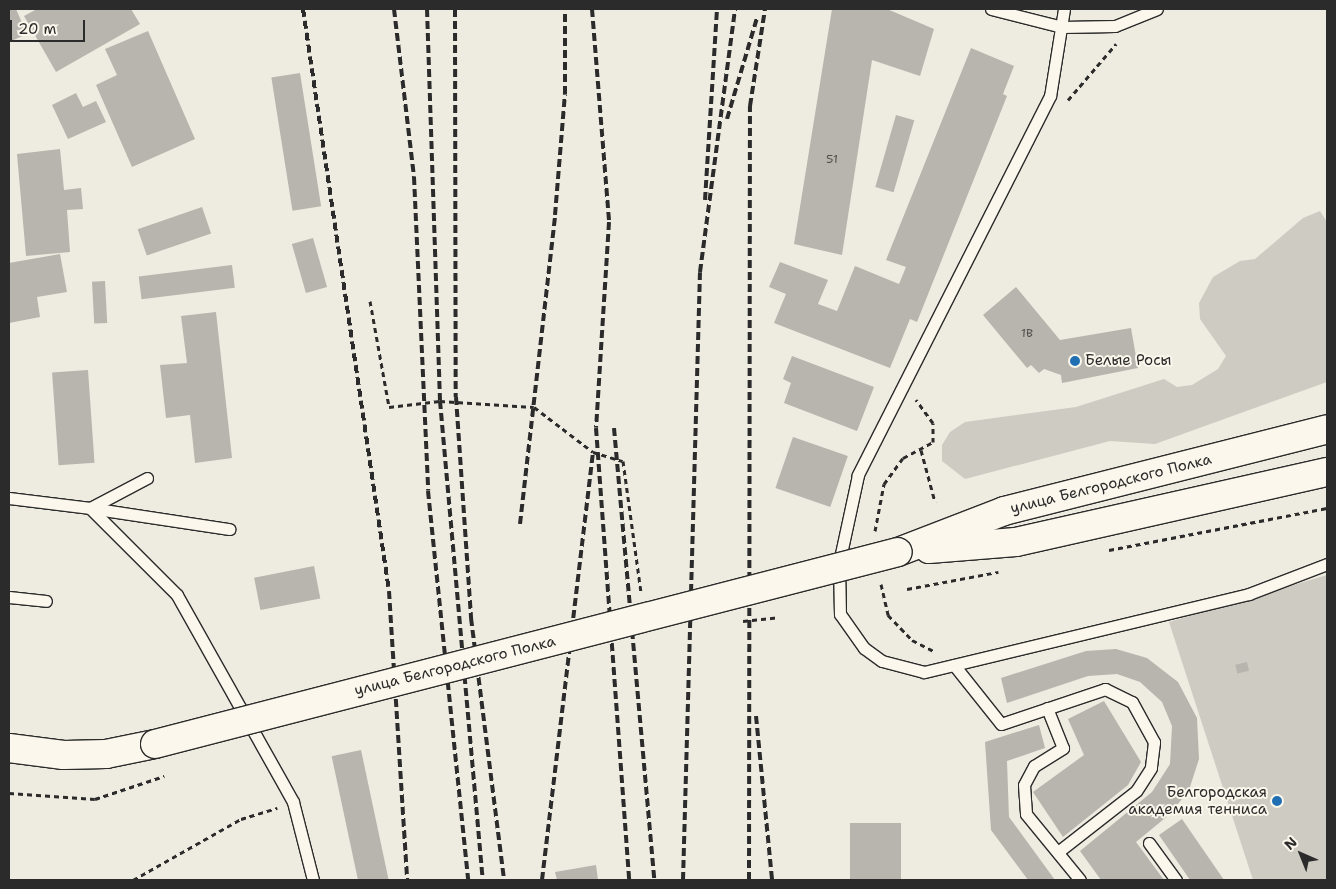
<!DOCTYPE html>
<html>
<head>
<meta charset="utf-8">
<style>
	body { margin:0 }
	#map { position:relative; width:1336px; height:889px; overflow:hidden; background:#eeebe0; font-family:"Shantell Sans",sans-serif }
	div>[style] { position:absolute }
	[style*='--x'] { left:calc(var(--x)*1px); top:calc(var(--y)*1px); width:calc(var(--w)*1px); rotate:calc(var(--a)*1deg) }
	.green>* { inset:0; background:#cecbc2 }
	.building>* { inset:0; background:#b8b5ae; transform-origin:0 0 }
	.path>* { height:3px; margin-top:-1.5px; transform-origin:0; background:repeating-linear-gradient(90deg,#2b2b2b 0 5px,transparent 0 9px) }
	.roads { filter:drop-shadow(1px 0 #2b2b2b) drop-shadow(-1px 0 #2b2b2b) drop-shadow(0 1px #2b2b2b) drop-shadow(0 -1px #2b2b2b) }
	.lane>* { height:11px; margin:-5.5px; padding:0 5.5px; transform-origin:5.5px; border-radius:5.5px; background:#fbf7ec }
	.primary>* { height:28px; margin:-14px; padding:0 14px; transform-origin:14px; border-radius:14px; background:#fbf7ec }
	.rail>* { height:4px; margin-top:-2px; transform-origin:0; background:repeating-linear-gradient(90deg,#2b2b2b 0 8px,transparent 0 12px) }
	.bridges { filter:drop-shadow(1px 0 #2b2b2b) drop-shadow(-1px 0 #2b2b2b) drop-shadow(0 1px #2b2b2b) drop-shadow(0 -1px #2b2b2b) }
	.primary-bridge>* { height:28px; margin:-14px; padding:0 14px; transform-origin:14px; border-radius:14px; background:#fbf7ec }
	.dots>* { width:14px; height:14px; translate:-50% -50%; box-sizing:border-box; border:2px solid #fbf7ec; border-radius:50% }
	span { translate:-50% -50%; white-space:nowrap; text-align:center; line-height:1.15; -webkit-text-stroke:4px #fbf7ec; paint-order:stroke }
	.number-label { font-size:12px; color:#4e4e4c }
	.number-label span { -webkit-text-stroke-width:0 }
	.poi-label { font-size:15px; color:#2b2b2b }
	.left { translate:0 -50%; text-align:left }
	.right { translate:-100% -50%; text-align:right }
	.street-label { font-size:15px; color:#2b2b2b }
	.frame { position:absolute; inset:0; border:10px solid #2b2b2b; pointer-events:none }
	.north { position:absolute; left:1276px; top:829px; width:50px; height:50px; -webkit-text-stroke:4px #fbf7ec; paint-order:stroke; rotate:316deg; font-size:14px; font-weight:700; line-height:20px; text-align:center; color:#2b2b2b }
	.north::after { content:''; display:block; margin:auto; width:18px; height:22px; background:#2b2b2b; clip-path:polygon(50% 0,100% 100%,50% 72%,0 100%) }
	.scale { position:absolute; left:10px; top:20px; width:75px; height:22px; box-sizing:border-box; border:2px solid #2b2b2b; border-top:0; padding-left:6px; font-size:15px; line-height:18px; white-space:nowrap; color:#2b2b2b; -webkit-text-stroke:4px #fbf7ec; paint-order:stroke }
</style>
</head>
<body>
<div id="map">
	<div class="green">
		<i style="clip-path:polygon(1320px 211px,1327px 222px,1327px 382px,1155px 444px,1110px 441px,965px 479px,942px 461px,942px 445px,950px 432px,965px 422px,1076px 407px,1164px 379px,1177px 387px,1192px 385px,1218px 369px,1226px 356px,1200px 319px,1199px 303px,1213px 277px,1240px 261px,1255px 259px,1303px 218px)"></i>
		<i style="clip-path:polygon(1327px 575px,1327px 880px,1253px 880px,1169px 622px)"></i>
	</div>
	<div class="building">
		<i style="clip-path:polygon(9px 9px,16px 9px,27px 34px,9px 42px)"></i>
		<i style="clip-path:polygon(37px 9px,131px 9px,140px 24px,56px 72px,24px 16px)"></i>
		<i style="clip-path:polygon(832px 9px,887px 9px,934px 29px,920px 76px,872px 60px,842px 255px,794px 244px)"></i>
		<i style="clip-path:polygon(148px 31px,195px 139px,132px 167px,96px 85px,117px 75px,105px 49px)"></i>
		<i style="clip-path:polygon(971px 48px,1014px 66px,1003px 94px,1007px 96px,917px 322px,910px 319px,890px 368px,774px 323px,786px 294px,769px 287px,780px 262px,828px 280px,818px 304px,837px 311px,855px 266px,899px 284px,906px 267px,886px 260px)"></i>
		<i style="left:300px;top:73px;width:135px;height:29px;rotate:81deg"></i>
		<i style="clip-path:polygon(76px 93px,83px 107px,96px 101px,106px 122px,68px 139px,52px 105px)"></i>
		<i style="left:896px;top:115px;width:19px;height:75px;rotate:16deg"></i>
		<i style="clip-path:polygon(60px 149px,64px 190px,81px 188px,83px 209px,67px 210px,70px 252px,26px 256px,17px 154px)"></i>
		<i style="left:202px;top:207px;width:28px;height:68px;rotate:71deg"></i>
		<i style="left:313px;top:238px;width:51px;height:22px;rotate:74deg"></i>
		<i style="clip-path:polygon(60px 254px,67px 292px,37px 297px,40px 317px,9px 323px,9px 263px)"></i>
		<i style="left:232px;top:265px;width:23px;height:94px;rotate:83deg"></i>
		<i style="left:105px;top:281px;width:42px;height:13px;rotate:87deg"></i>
		<i style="clip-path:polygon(1016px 287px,1060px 340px,1131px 328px,1138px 368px,1062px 383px,1061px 375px,1044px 369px,1039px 373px,1031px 365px,1027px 368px,983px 315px)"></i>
		<i style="clip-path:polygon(216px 312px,232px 458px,195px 463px,190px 415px,166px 418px,160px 365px,187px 363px,181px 316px)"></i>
		<i style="clip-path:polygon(792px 356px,874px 387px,857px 431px,784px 403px,791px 383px,783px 379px)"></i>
		<i style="left:88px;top:370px;width:93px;height:36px;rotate:86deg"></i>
		<i style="left:793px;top:437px;width:58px;height:54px;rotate:19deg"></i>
		<i style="left:314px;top:566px;width:33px;height:61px;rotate:79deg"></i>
		<i style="clip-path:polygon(1116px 649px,1147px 658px,1178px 682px,1197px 718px,1199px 759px,1189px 790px,1170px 814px,1136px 842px,1164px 880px,1101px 880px,1080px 851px,1152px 792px,1170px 764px,1172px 726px,1162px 702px,1140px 682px,1117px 674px,1088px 676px,1007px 703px,1001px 678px,1086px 651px)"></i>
		<i style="left:1247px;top:662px;width:9px;height:12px;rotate:77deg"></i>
		<i style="clip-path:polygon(1104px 701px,1141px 762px,1128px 785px,1063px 837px,1033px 792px,1084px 755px,1068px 719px)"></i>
		<i style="clip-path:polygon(1039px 725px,1045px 748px,1007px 761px,1009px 817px,1055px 880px,1028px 880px,991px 830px,985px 742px)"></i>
		<i style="left:361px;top:750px;width:133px;height:30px;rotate:78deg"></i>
		<i style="clip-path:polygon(1182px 819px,1224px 880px,1190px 880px,1159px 835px)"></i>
		<i style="left:850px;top:823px;width:51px;height:57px"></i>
		<i style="clip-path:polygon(596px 865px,598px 880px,557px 880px,555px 872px)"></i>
	</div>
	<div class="path">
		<i style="--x:1068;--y:100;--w:74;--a:-49.4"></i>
		<i style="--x:370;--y:301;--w:108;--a:79.8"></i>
		<i style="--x:389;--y:407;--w:51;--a:-6.7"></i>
		<i style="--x:440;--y:401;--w:94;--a:3.7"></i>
		<i style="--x:534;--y:407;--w:74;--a:37.3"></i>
		<i style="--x:593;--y:452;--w:31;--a:17"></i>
		<i style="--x:623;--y:461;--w:132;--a:82.2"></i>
		<i style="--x:921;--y:450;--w:54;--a:74.9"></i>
		<i style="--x:875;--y:531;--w:48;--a:-79.2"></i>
		<i style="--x:884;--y:484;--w:32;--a:-54"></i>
		<i style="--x:903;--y:458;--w:34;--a:-28"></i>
		<i style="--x:933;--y:442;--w:19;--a:-90"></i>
		<i style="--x:933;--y:423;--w:29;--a:-126"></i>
		<i style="--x:1109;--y:550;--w:222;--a:-10.9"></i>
		<i style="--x:881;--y:584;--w:32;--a:77"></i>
		<i style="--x:888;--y:615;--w:35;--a:46"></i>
		<i style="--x:912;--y:640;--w:25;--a:27"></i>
		<i style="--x:907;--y:589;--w:93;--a:-10.6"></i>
		<i style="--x:743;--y:621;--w:36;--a:-6"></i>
		<i style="--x:9;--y:793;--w:86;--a:4"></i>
		<i style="--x:95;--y:799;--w:73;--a:-18.4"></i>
		<i style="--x:133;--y:880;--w:124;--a:-29.5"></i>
		<i style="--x:241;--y:819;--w:38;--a:-17"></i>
	</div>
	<div class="roads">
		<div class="lane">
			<i style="--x:991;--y:9;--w:73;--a:14.2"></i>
			<i style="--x:1062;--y:27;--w:53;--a:-1.1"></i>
			<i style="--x:1115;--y:26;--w:45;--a:-22"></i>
			<i style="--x:1064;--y:9;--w:88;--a:99.1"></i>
			<i style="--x:1050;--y:96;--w:425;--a:116.9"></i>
			<i style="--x:858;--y:475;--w:90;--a:102.2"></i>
			<i style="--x:839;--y:563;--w:51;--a:88.9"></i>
			<i style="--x:840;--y:614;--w:42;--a:54.8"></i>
			<i style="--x:864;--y:648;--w:22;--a:36"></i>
			<i style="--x:882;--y:661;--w:43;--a:14.7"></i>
			<i style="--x:924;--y:672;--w:334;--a:-13.5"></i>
			<i style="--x:1249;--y:594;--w:84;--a:-21"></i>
			<i style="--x:147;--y:478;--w:64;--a:152.2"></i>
			<i style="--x:90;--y:508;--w:141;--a:8.6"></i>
			<i style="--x:9;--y:498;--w:82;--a:7"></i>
			<i style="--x:90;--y:508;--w:123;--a:45"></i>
			<i style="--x:177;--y:595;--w:237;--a:60.7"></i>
			<i style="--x:293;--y:802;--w:81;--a:75.6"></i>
			<i style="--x:9;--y:597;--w:37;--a:6"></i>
			<i style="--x:954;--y:665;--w:75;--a:51.5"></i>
			<i style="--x:1001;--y:724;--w:110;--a:-18.6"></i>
			<i style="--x:1105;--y:689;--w:30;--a:26"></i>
			<i style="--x:1132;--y:702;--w:46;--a:61.2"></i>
			<i style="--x:1154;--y:742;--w:26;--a:97"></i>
			<i style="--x:1151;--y:768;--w:27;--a:123"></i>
			<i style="--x:1136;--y:791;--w:99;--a:142"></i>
			<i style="--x:1047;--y:708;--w:43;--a:68.2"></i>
			<i style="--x:1063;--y:748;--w:34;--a:148"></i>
			<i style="--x:1034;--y:766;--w:21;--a:118"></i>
			<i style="--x:1024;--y:785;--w:29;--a:86"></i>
			<i style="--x:1026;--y:814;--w:85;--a:50.7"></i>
			<i style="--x:1149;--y:843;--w:46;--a:53.9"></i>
		</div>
		<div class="primary">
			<i style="--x:929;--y:549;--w:87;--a:-4.6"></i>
			<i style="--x:1016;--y:542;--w:319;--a:-12.7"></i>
			<i style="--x:898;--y:552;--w:114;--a:-21.1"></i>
			<i style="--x:1004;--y:511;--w:333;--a:-14.2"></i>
			<i style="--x:9;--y:748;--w:55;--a:7.3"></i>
			<i style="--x:64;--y:755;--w:42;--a:-1.4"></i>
			<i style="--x:106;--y:754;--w:50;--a:-11.5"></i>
		</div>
	</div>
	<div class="rail">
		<i style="--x:303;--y:9;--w:588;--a:81.59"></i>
		<i style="--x:389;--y:591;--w:290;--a:86.4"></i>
		<i style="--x:394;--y:9;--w:169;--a:83.2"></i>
		<i style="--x:414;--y:177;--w:314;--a:87.4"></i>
		<i style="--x:428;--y:491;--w:391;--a:84.1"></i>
		<i style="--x:427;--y:9;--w:392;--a:88.1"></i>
		<i style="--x:440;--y:401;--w:481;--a:84.9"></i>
		<i style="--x:455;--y:9;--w:388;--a:89.9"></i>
		<i style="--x:456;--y:397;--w:222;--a:86.1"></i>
		<i style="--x:471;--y:618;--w:264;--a:82.8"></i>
		<i style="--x:592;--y:9;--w:214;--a:85.4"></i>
		<i style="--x:609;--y:222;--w:206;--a:93.6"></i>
		<i style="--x:596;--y:428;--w:453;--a:85.8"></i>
		<i style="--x:727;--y:119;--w:105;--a:-73.5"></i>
		<i style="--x:705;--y:200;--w:191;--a:-86.4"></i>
		<i style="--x:614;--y:428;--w:454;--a:84.9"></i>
		<i style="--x:520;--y:524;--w:311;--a:-83.5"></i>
		<i style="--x:555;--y:215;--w:121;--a:-85.3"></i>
		<i style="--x:565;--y:94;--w:85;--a:-90"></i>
		<i style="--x:756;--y:716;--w:165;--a:84.4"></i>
		<i style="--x:542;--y:880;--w:432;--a:-83.2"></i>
		<i style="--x:683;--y:880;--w:608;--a:-88.4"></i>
		<i style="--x:700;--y:272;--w:265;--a:-82.4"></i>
		<i style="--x:749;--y:880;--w:774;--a:-89.93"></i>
		<i style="--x:750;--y:106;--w:98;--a:-81.2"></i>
	</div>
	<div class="bridges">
		<div class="primary-bridge">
			<i style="--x:155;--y:744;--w:767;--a:-14.49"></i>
		</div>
	</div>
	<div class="dots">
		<i style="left:1075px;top:361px;background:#1f6fb2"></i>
		<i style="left:1277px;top:801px;background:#1f6fb2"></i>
	</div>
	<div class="number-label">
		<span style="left:832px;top:160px">51</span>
		<span style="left:1027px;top:334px">1В</span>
	</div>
	<div class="poi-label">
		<span class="left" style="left:1085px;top:361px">Белые Росы</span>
		<span class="right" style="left:1267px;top:801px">Белгородская<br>академия тенниса</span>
	</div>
	<div class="street-label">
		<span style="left:1111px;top:484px;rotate:-14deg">улица Белгородского Полка</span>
		<span style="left:455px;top:666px;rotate:-14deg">улица Белгородского Полка</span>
	</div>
	<div class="frame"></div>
	<div class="north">N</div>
	<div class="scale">20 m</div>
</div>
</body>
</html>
